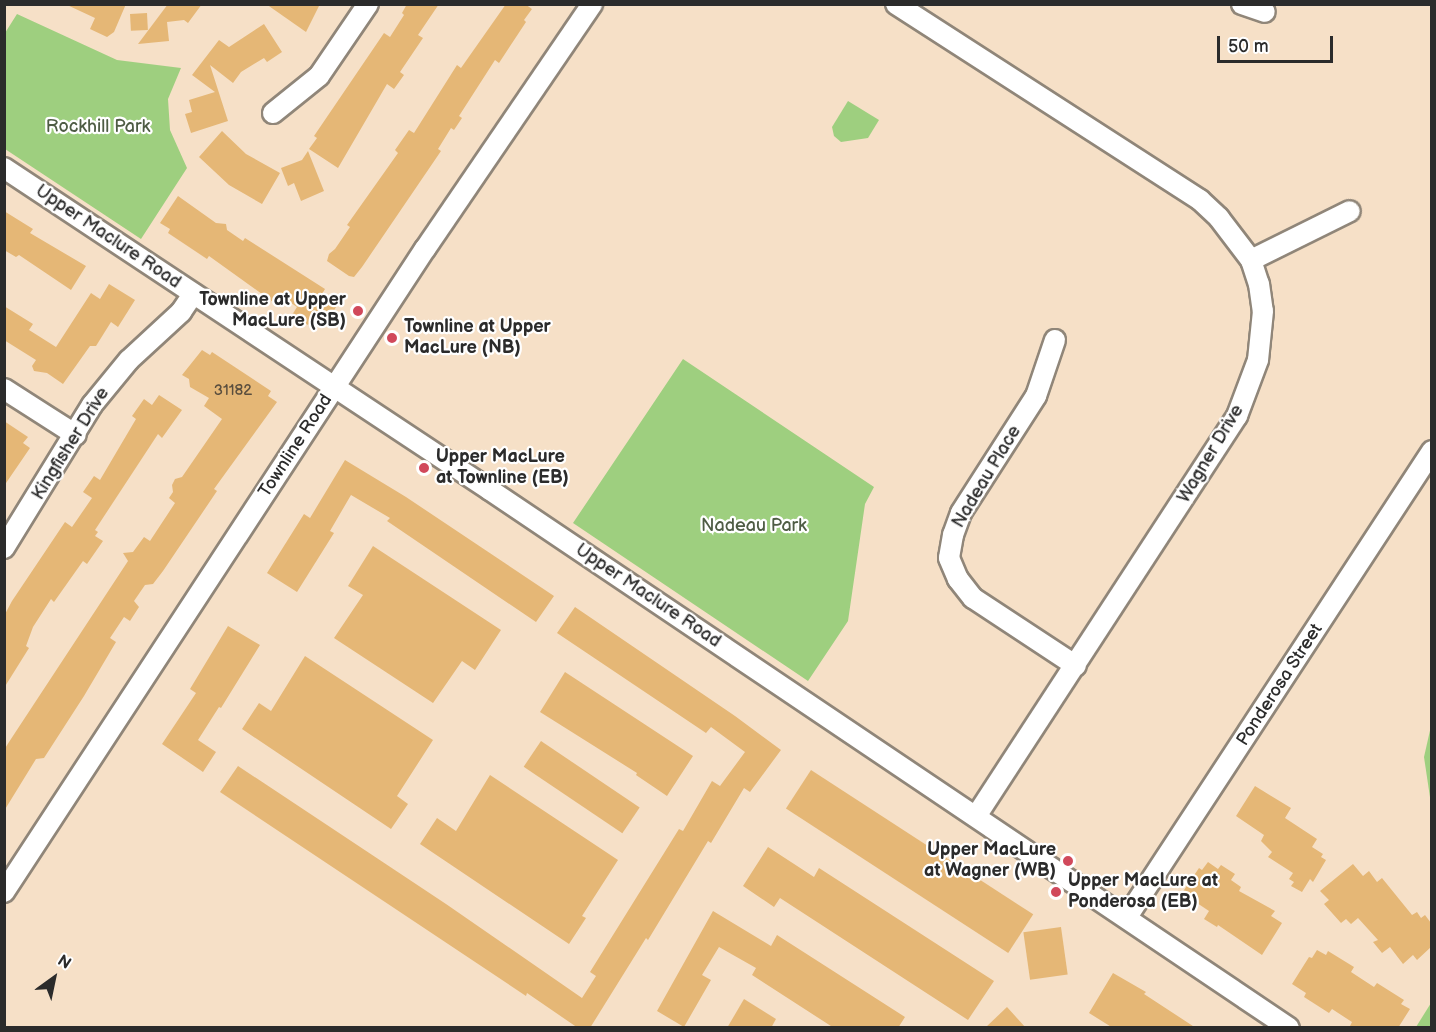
<!DOCTYPE html>
<html>
<head>
<meta charset="utf-8">
<style>
	body { margin:0 }
	#map { position:relative; width:1436px; height:1032px; overflow:hidden; background:#f6e0c7; font-family:"Balsamiq Sans",sans-serif }
	div>[style] { position:absolute }
	[style*='--x'] { left:calc(var(--x)*1px); top:calc(var(--y)*1px); width:calc(var(--w)*1px); rotate:calc(var(--a)*1deg) }
	.green>* { inset:0; background:#9ecf7f }
	.building>* { inset:0; background:#e5b776; transform-origin:0 0 }
	.roads { filter:drop-shadow(2px 0 #908679) drop-shadow(-2px 0 #908679) drop-shadow(0 2px #908679) drop-shadow(0 -2px #908679) }
	.minor>* { height:20px; margin:-10px; padding:0 10px; transform-origin:10px; border-radius:10px; background:#fff }
	.dots>* { width:16px; height:16px; translate:-50% -50%; box-sizing:border-box; border:3px solid #fff; border-radius:50% }
	span { translate:-50% -50%; white-space:nowrap; text-align:center; line-height:1.15; -webkit-text-stroke:4.5px #fff; paint-order:stroke }
	.number-label { font-size:15px; color:#5a4e3e }
	.number-label span { -webkit-text-stroke-width:0 }
	.park-label { font-size:18px; color:#4e5c44 }
	.street-label { font-size:18px; color:#2b2b2b }
	.poi-label { font-size:18px; color:#2b2b2b; font-weight:700 }
	.right { translate:-100% -50%; text-align:right }
	.left { translate:0 -50%; text-align:left }
	.frame { position:absolute; inset:0; border:6px solid #2b2b2b; pointer-events:none }
	.north { position:absolute; left:24px; top:948px; width:60px; height:60px; -webkit-text-stroke:4px #fff; paint-order:stroke; rotate:33deg; font-size:16px; font-weight:700; line-height:24px; text-align:center; color:#2b2b2b }
	.north::after { content:''; display:block; margin:auto; width:21px; height:27px; background:#2b2b2b; clip-path:polygon(50% 0,100% 100%,50% 72%,0 100%) }
	.scale { position:absolute; left:1217px; top:36px; width:116px; height:27px; box-sizing:border-box; border:3px solid #2b2b2b; border-top:0; padding-left:8px; font-size:18px; line-height:21px; white-space:nowrap; color:#2b2b2b; -webkit-text-stroke:4px #fff; paint-order:stroke }
</style>
</head>
<body>
<div id="map">
	<div class="green">
		<i style="clip-path:polygon(17px 14px,117px 60px,181px 68px,168px 99px,170px 130px,187px 168px,141px 239px,5px 149px,5px 33px)"></i>
		<i style="clip-path:polygon(848px 101px,879px 120px,868px 138px,841px 142px,834px 136px,832px 127px)"></i>
		<i style="clip-path:polygon(683px 359px,874px 487px,865px 504px,848px 621px,808px 681px,573px 523px)"></i>
		<i style="clip-path:polygon(1431px 726px,1431px 804px,1424px 757px)"></i>
		<i style="clip-path:polygon(1431px 1003px,1431px 1027px,1416px 1027px)"></i>
	</div>
	<div class="building">
		<i style="clip-path:polygon(65px 4px,126px 4px,114px 32px,107px 37px,90px 29px,95px 18px)"></i>
		<i style="clip-path:polygon(168px 4px,202px 4px,188px 23px,184px 20px,167px 22px,169px 41px,138px 44px)"></i>
		<i style="clip-path:polygon(266px 4px,320px 4px,306px 32px)"></i>
		<i style="clip-path:polygon(407px 4px,439px 4px,418px 35px,423px 38px,400px 72px,404px 75px,394px 89px,387px 84px,338px 168px,309px 149px,317px 138px,314px 136px,384px 33px,390px 37px,404px 15px,402px 13px)"></i>
		<i style="clip-path:polygon(506px 4px,525px 4px,532px 9px,524px 20px,526px 22px,499px 63px,495px 60px,459px 116px,462px 118px,454px 130px,451px 128px,438px 149px,441px 151px,362px 267px,354px 277px,349px 276px,327px 261px,329px 254px,335px 249px,350px 227px,347px 225px,398px 153px,395px 150px,409px 130px,414px 133px,457px 65px,461px 68px)"></i>
		<i style="left:147px;top:13px;width:17px;height:17px;rotate:87deg"></i>
		<i style="clip-path:polygon(264px 24px,282px 52px,267px 62px,264px 58px,241px 72px,233px 83px,210px 65px,228px 121px,191px 133px,185px 114px,192px 112px,189px 100px,215px 92px,192px 75px,219px 40px,229px 47px)"></i>
		<i style="clip-path:polygon(222px 131px,246px 154px,280px 173px,262px 204px,229px 185px,199px 157px)"></i>
		<i style="clip-path:polygon(308px 151px,324px 191px,301px 201px,294px 183px,288px 186px,281px 168px,302px 160px)"></i>
		<i style="clip-path:polygon(178px 196px,216px 223px,226px 224px,227px 230px,243px 241px,245px 238px,325px 289px,322px 294px,336px 307px,325px 325px,313px 317px,308px 325px,292px 315px,297px 307px,278px 294px,273px 302px,209px 256px,207px 259px,168px 233px,170px 229px,160px 223px)"></i>
		<i style="clip-path:polygon(4px 211px,33px 229px,30px 233px,86px 266px,71px 290px,19px 255px,16px 257px,4px 250px)"></i>
		<i style="clip-path:polygon(109px 284px,135px 300px,118px 327px,111px 322px,96px 346px,90px 346px,63px 384px,47px 373px,34px 371px,32px 366px,36px 360px,4px 340px,4px 306px,33px 324px,29px 330px,56px 347px,91px 293px,100px 299px)"></i>
		<i style="clip-path:polygon(202px 350px,210px 355px,212px 352px,271px 391px,268px 396px,277px 402px,214px 489px,217px 491px,163px 571px,153px 584px,145px 585px,134px 601px,139px 607px,130px 621px,124px 617px,110px 638px,116px 642px,84px 696px,44px 758px,36px 759px,4px 811px,4px 750px,9px 742px,128px 561px,123px 553px,133px 552px,144px 537px,150px 541px,175px 503px,169px 498px,173px 492px,172px 485px,175px 479px,182px 477px,222px 419px,204px 406px,209px 398px,190px 387px,189px 379px,182px 375px)"></i>
		<i style="clip-path:polygon(159px 395px,182px 410px,162px 438px,158px 434px,95px 530px,98px 532px,95px 536px,103px 541px,87px 564px,83px 561px,54px 602px,51px 599px,33px 627px,26px 646px,29px 648px,4px 688px,4px 616px,12px 601px,65px 522px,72px 527px,92px 498px,83px 492px,94px 476px,100px 480px,136px 419px,132px 416px,144px 399px,152px 405px)"></i>
		<i style="clip-path:polygon(4px 421px,28px 437px,23px 443px,30px 448px,4px 486px)"></i>
		<i style="clip-path:polygon(345px 460px,406px 497px,554px 596px,536px 622px,387px 521px,390px 518px,351px 495px,330px 531px,334px 533px,297px 592px,267px 573px,304px 514px,310px 518px)"></i>
		<i style="clip-path:polygon(373px 546px,501px 630px,475px 670px,462px 661px,433px 703px,334px 638px,363px 595px,348px 586px)"></i>
		<i style="clip-path:polygon(575px 607px,735px 716px,781px 750px,750px 792px,744px 788px,711px 843px,708px 841px,648px 940px,646px 938px,590px 1028px,578px 1028px,527px 993px,526px 996px,220px 792px,238px 766px,446px 904px,582px 998px,596px 976px,590px 972px,679px 829px,683px 831px,712px 781px,720px 786px,745px 752px,711px 727px,706px 733px,557px 633px)"></i>
		<i style="clip-path:polygon(228px 626px,260px 645px,221px 708px,219px 707px,198px 740px,216px 752px,203px 772px,162px 744px,196px 693px,190px 689px)"></i>
		<i style="clip-path:polygon(305px 656px,433px 740px,397px 796px,408px 804px,391px 829px,242px 729px,259px 703px,271px 711px)"></i>
		<i style="clip-path:polygon(565px 672px,693px 756px,667px 796px,636px 775px,637px 773px,540px 712px)"></i>
		<i style="left:541px;top:741px;width:119px;height:31px;rotate:34deg"></i>
		<i style="left:811px;top:770px;width:265px;height:46px;rotate:33deg"></i>
		<i style="clip-path:polygon(490px 775px,618px 860px,582px 916px,586px 918px,569px 944px,420px 844px,437px 818px,456px 831px)"></i>
		<i style="clip-path:polygon(1255px 786px,1291px 808px,1285px 818px,1317px 839px,1312px 847px,1323px 854px,1321px 857px,1326px 860px,1313px 882px,1310px 879px,1302px 892px,1291px 886px,1294px 882px,1289px 879px,1293px 873px,1268px 857px,1272px 852px,1261px 841px,1264px 835px,1236px 816px)"></i>
		<i style="clip-path:polygon(768px 847px,814px 877px,819px 868px,994px 981px,968px 1020px,780px 898px,774px 907px,743px 886px)"></i>
		<i style="clip-path:polygon(1208px 862px,1218px 869px,1221px 865px,1235px 874px,1231px 880px,1241px 887px,1239px 891px,1275px 911px,1271px 916px,1282px 923px,1262px 955px,1218px 925px,1217px 927px,1204px 919px,1209px 911px,1182px 893px,1199px 868px,1202px 870px)"></i>
		<i style="clip-path:polygon(1353px 864px,1363px 876px,1369px 871px,1377px 882px,1382px 878px,1412px 915px,1417px 912px,1421px 918px,1425px 915px,1431px 923px,1431px 947px,1417px 960px,1413px 955px,1403px 964px,1390px 947px,1382px 953px,1373px 942px,1378px 940px,1358px 918px,1351px 924px,1346px 919px,1341px 923px,1324px 904px,1329px 900px,1320px 891px)"></i>
		<i style="clip-path:polygon(713px 911px,771px 946px,777px 935px,905px 1017px,898px 1028px,834px 1028px,752px 975px,756px 968px,719px 947px,702px 975px,711px 980px,684px 1027px,657px 1011px)"></i>
		<i style="left:1061px;top:927px;width:48px;height:38px;rotate:82deg"></i>
		<i style="clip-path:polygon(1317px 950px,1326px 955px,1328px 951px,1354px 967px,1351px 972px,1374px 987px,1377px 983px,1404px 1000px,1401px 1004px,1410px 1009px,1398px 1028px,1349px 1028px,1352px 1022px,1332px 1009px,1329px 1013px,1304px 997px,1306px 993px,1292px 984px,1309px 957px,1312px 958px)"></i>
		<i style="clip-path:polygon(1113px 973px,1146px 992px,1144px 994px,1196px 1028px,1113px 1028px,1089px 1013px)"></i>
		<i style="clip-path:polygon(744px 999px,776px 1019px,771px 1028px,727px 1028px)"></i>
		<i style="clip-path:polygon(1007px 1007px,1026px 1028px,985px 1028px)"></i>
	</div>
	<div class="roads">
		<div class="minor">
			<i style="--x:896;--y:4;--w:362;--a:32.8"></i>
			<i style="--x:1200;--y:200;--w:26;--a:43"></i>
			<i style="--x:1219;--y:218;--w:53;--a:52.7"></i>
			<i style="--x:1251;--y:260;--w:25;--a:72"></i>
			<i style="--x:1259;--y:284;--w:27;--a:82"></i>
			<i style="--x:1263;--y:311;--w:49;--a:95.8"></i>
			<i style="--x:1258;--y:360;--w:60;--a:110.6"></i>
			<i style="--x:1237;--y:416;--w:478;--a:123.1"></i>
			<i style="--x:1242;--y:4;--w:24;--a:19"></i>
			<i style="--x:273;--y:113;--w:59;--a:-38.8"></i>
			<i style="--x:319;--y:76;--w:87;--a:-55.8"></i>
			<i style="--x:4;--y:168;--w:583;--a:33.53"></i>
			<i style="--x:490;--y:490;--w:963;--a:33.95"></i>
			<i style="--x:1251;--y:260;--w:110;--a:-26.3"></i>
			<i style="--x:1055;--y:340;--w:59;--a:108.7"></i>
			<i style="--x:1036;--y:396;--w:139;--a:122.7"></i>
			<i style="--x:961;--y:513;--w:23;--a:110"></i>
			<i style="--x:953;--y:535;--w:23;--a:100"></i>
			<i style="--x:949;--y:558;--w:23;--a:67"></i>
			<i style="--x:958;--y:579;--w:24;--a:52"></i>
			<i style="--x:973;--y:598;--w:123;--a:33.4"></i>
			<i style="--x:4;--y:389;--w:85;--a:32.6"></i>
			<i style="--x:4;--y:548;--w:168;--a:-58.4"></i>
			<i style="--x:92;--y:405;--w:58;--a:-50.6"></i>
			<i style="--x:129;--y:360;--w:71;--a:-42.7"></i>
			<i style="--x:181;--y:312;--w:22;--a:-56"></i>
			<i style="--x:4;--y:892;--w:769;--a:-56.79"></i>
			<i style="--x:425;--y:249;--w:297;--a:-55.7"></i>
			<i style="--x:1127;--y:917;--w:557;--a:-56.79"></i>
		</div>
	</div>
	<div class="dots">
		<i style="left:358px;top:311px;background:#d1495b"></i>
		<i style="left:392px;top:338px;background:#d1495b"></i>
		<i style="left:424px;top:468px;background:#d1495b"></i>
		<i style="left:1068px;top:861px;background:#d1495b"></i>
		<i style="left:1056px;top:892px;background:#d1495b"></i>
	</div>
	<div class="number-label">
		<span style="left:233px;top:391px">31182</span>
	</div>
	<div class="park-label">
		<span style="left:98px;top:127px">Rockhill Park</span>
		<span style="left:754px;top:526px">Nadeau Park</span>
	</div>
	<div class="street-label">
		<span style="left:108px;top:237px;rotate:34deg">Upper Maclure Road</span>
		<span style="left:71px;top:444px;rotate:-58deg">Kingfisher Drive</span>
		<span style="left:296px;top:446px;rotate:-57deg">Townline Road</span>
		<span style="left:1211px;top:454px;rotate:-59deg">Wagner Drive</span>
		<span style="left:987px;top:477px;rotate:-59deg">Nadeau Place</span>
		<span style="left:648px;top:596px;rotate:34deg">Upper Maclure Road</span>
		<span style="left:1280px;top:685px;rotate:-57deg">Ponderosa Street</span>
	</div>
	<div class="poi-label">
		<span class="right" style="left:346px;top:311px">Townline at Upper<br>MacLure (SB)</span>
		<span class="left" style="left:404px;top:338px">Townline at Upper<br>MacLure (NB)</span>
		<span class="left" style="left:436px;top:468px">Upper MacLure<br>at Townline (EB)</span>
		<span class="right" style="left:1056px;top:861px">Upper MacLure<br>at Wagner (WB)</span>
		<span class="left" style="left:1068px;top:892px">Upper MacLure at<br>Ponderosa (EB)</span>
	</div>
	<div class="frame"></div>
	<div class="north">N</div>
	<div class="scale">50 m</div>
</div>
</body>
</html>
